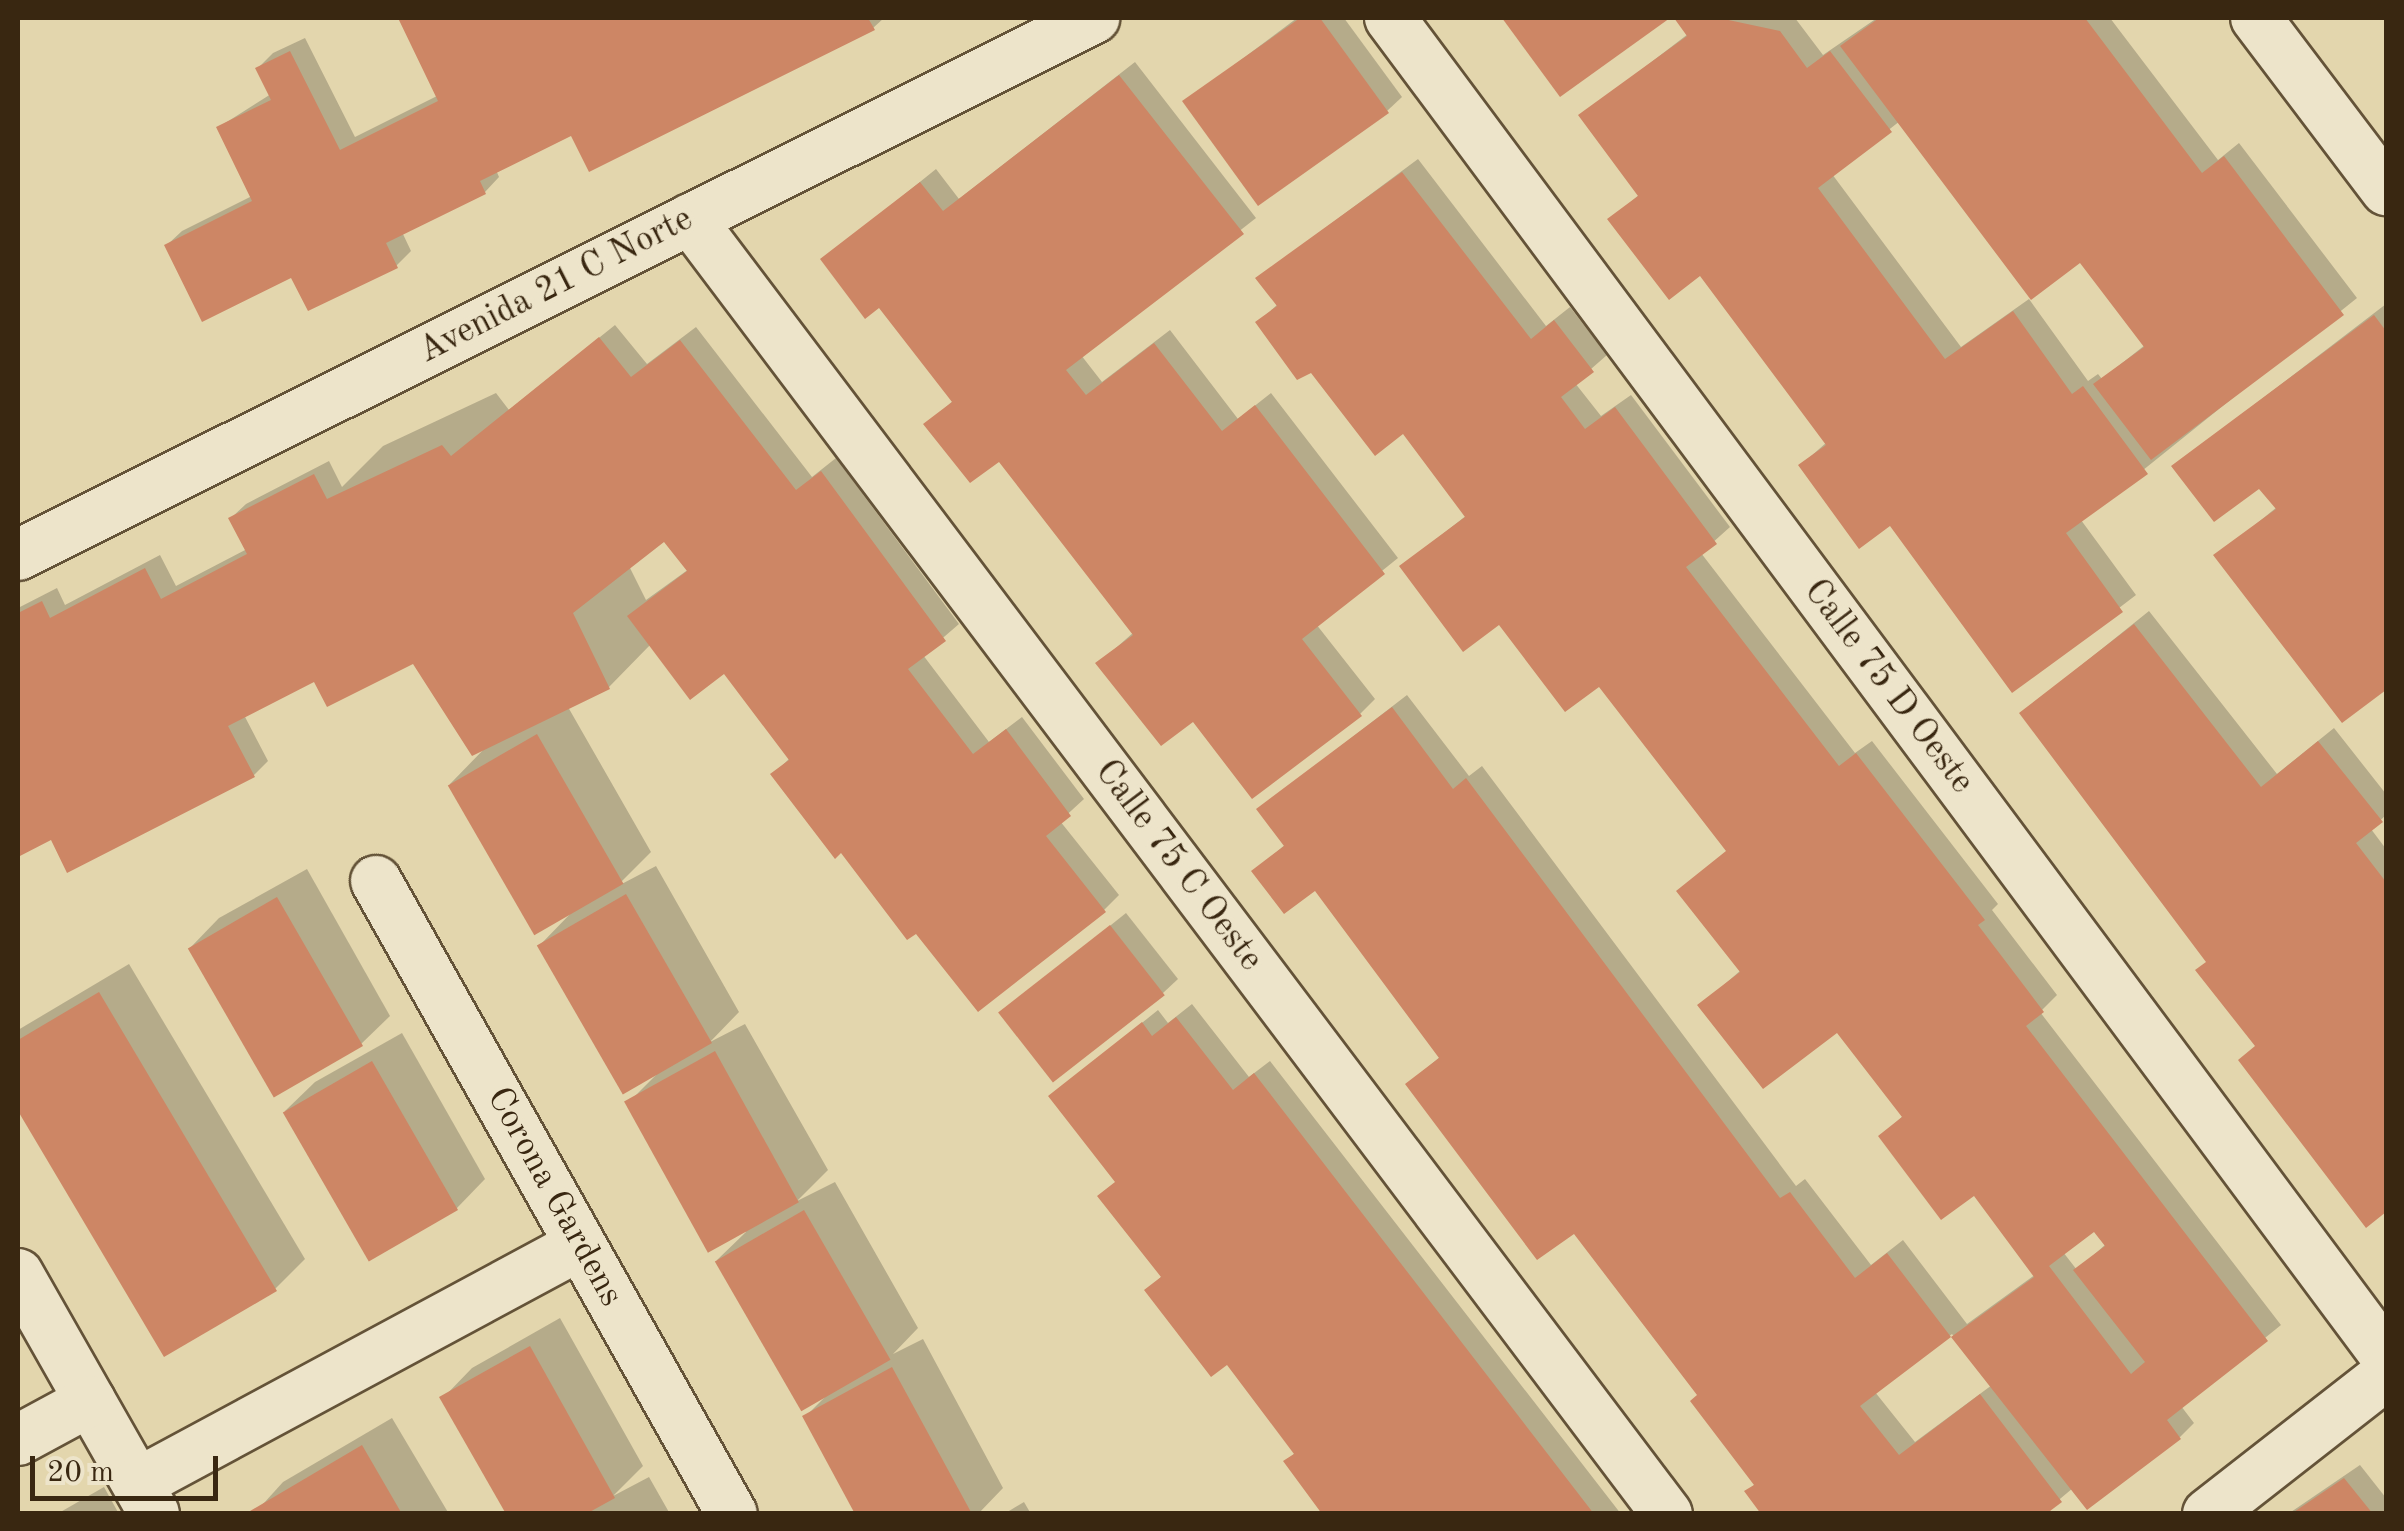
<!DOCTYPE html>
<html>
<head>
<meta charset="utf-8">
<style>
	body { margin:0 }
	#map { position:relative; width:2404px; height:1531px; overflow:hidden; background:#e3d6ad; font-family:"Old Standard TT",serif }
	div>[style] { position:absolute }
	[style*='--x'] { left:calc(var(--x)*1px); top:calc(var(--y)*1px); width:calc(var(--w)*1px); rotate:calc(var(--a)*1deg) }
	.shadow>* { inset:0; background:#0003 }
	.building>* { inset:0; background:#cd8665; transform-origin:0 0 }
	.roads { filter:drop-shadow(2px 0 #645338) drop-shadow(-2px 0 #645338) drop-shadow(0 2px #645338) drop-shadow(0 -2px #645338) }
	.minor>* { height:50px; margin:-25px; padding:0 25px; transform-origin:25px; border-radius:25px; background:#ede4ca }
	span { translate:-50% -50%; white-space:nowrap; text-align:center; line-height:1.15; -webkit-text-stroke:9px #ede4ca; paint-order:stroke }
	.street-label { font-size:35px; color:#392711 }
	.frame { position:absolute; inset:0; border:20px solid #392711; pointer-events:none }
	.scale { position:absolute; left:30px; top:1456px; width:188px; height:45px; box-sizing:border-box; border:5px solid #392711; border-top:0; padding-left:12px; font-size:30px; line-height:35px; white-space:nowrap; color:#392711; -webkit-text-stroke:8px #ede4ca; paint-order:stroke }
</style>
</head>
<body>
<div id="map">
	<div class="shadow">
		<i style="clip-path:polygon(401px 18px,884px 18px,873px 28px,572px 133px,496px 170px,499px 177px,485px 192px,402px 232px,411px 251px,396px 266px,292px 275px,167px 245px,182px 231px,252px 196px,219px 127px,271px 94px,258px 68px,273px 53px,305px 38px,355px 137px,439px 95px)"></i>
		<i style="clip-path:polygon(1297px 18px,1344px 18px,1402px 97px,1387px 111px,1186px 101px)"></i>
		<i style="clip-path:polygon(1505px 18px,1665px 18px,1560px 93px)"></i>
		<i style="clip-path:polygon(evenodd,1677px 18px,1795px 18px,1823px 55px,1877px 18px,2110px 18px,2218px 160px,2239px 143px,2357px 298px,2081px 520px,2136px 595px,2013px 689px,1891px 523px,1801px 465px,1827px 442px,1701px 272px,1611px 219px,1640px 194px,1581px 116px,1688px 34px,1677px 18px,1900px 121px,2080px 260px,2145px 345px,2102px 379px,2098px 374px,2088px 381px,2029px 299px,1961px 347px,1832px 174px,1900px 121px)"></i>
		<i style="clip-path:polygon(1135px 62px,1256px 218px,1081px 355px,1102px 382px,1170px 330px,1238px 419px,1271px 393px,1398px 558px,1316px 624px,1375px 699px,1360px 714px,1193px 719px,1099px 663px,1134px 632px,999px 458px,927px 424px,954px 400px,879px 305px,823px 260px,936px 169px,959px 199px)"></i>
		<i style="clip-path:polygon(evenodd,1418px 159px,1546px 326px,1570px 307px,1607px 355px,1575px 383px,1601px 416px,1631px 395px,1730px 527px,1701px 553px,1855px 753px,1872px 741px,1998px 904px,1992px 910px,2057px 995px,2040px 1012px,2281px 1325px,2181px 1406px,2194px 1423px,2180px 1437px,2073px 1488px,2042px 1514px,1747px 1492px,1756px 1483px,1700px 1394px,1575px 1230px,1408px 1084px,1441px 1056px,1316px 887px,1254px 871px,1286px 844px,1259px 809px,1407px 695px,1469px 776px,1482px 766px,1796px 1186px,1805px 1179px,1871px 1265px,1903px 1240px,1967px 1324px,2036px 1274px,1974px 1193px,1881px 1136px,1904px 1115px,1838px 1029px,1701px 1005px,1741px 970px,1679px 891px,1728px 850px,1599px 683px,1402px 566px,1467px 515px,1404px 431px,1312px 370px,1258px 322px,1278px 304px,1258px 278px,1418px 159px,2095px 1228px,2106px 1244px,2077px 1270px,2063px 1252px,2095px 1228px,1418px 159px,1952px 1334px,1992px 1385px,1915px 1442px,1875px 1392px,1952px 1334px)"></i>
		<i style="clip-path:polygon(2386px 304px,2386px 687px,2342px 720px,2217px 556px,2277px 507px,2259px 485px,2174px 466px)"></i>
		<i style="clip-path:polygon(evenodd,615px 325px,647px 364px,696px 327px,812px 477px,836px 458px,959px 624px,923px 655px,989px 742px,1022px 717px,1084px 799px,1060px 821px,1119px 895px,1104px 910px,917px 930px,773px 774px,790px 758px,725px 671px,651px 644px,609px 687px,568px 707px,651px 852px,616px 887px,656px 866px,739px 1012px,710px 1042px,745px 1024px,828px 1170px,797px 1201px,835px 1182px,918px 1328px,893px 1354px,923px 1339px,1003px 1488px,978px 1514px,859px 1514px,805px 1417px,826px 1396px,717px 1260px,746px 1232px,628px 1103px,656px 1075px,539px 946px,573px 911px,450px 784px,486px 747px,413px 660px,315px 679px,244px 715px,268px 761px,254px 775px,52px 837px,18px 854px,18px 608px,57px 588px,65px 605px,160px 555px,176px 586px,247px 549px,231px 518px,246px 504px,329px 461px,342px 487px,383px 446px,496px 393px,509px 410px,615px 325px,665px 538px,689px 569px,646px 600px,629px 566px,665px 538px)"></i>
		<i style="clip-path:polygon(2149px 611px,2277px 774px,2334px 728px,2386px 794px,2386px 815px,2371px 829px,2386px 849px,2386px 1209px,2366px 1224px,2208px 960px,2022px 713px)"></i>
		<i style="clip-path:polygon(307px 869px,390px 1016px,360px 1045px,190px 948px,219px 918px)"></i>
		<i style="clip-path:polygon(1126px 913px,1178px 979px,1163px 993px,1001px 1013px)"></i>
		<i style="clip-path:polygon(129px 964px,305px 1259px,275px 1289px,165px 1353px,18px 1105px,18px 1030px)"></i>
		<i style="clip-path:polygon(1192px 1004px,1249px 1077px,1270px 1061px,1621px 1514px,1326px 1514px,1286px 1461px,1296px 1452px,1227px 1362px,1147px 1290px,1163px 1275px,1117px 1180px,1051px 1096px,1158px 1010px,1168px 1023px)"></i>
		<i style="clip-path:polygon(402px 1033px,485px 1179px,456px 1209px,285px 1111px,315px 1082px)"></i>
		<i style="clip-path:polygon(560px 1318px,643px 1466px,613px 1496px,649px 1477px,670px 1514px,509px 1514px,443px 1398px,472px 1368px)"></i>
		<i style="clip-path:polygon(392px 1418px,449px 1514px,254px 1514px,283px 1482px)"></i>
		<i style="clip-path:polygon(2360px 1465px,2386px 1498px,2386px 1514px,2288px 1514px)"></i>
		<i style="clip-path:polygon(104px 1487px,119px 1514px,57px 1514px)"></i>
		<i style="clip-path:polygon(1024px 1502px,1031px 1514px,1004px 1514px)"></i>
	</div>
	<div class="building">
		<i style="clip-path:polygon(398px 18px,868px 18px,875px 30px,589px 172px,571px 136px,480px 181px,486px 194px,386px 243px,398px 268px,308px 311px,291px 278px,202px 322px,164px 245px,252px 201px,216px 127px,271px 100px,255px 68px,290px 51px,340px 150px,438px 101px)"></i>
		<i style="clip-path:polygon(1300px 18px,1320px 18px,1389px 113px,1258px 206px,1182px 101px)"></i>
		<i style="clip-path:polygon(1502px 18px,1670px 18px,1560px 97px)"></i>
		<i style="clip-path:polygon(1674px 18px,1719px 18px,1780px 31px,1807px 68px,1830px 51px,1892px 132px,1818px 188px,1945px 359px,2013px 311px,2072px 394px,2083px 386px,2148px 474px,2066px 533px,2123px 612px,2012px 693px,1890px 526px,1859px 549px,1798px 465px,1826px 445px,1700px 276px,1669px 300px,1607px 219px,1638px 196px,1578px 115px,1687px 36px)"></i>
		<i style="clip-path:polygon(1879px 18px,2085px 18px,2202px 173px,2224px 156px,2344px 315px,2151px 460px,2093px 384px,2144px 347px,2080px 263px,2031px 300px,1840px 46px)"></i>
		<i style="clip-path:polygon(1119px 75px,1244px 234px,1066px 370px,1086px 395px,1154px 343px,1222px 431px,1255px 405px,1385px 574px,1302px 639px,1362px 716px,1252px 799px,1193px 722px,1161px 746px,1095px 663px,1133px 635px,999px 462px,970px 483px,923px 424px,952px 402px,879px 308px,865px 319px,820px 259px,920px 182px,943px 211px)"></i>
		<i style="clip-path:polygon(evenodd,1402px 172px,1531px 339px,1554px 320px,1594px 372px,1561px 397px,1585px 429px,1615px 407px,1717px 544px,1686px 567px,1839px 766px,1856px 753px,1985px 920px,1978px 925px,2044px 1012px,2026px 1026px,2268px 1341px,2167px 1420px,2181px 1439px,2087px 1510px,1951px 1337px,2034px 1277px,1974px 1196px,1941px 1220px,1878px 1136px,1902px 1117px,1837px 1033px,1763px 1089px,1697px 1005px,1740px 972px,1676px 891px,1726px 851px,1599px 687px,1565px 712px,1499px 625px,1463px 652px,1399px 566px,1465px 517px,1403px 434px,1375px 456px,1311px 373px,1297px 380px,1255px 322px,1277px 306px,1255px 278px,1402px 172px,2094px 1232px,2105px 1246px,2073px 1270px,2145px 1362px,2131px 1374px,2049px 1266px,2094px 1232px)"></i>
		<i style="clip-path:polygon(2374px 315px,2386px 331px,2386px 690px,2342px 723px,2213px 555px,2276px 509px,2259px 489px,2214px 522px,2171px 466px)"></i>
		<i style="clip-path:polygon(599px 337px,631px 377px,680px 340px,796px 490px,821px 471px,946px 641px,908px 669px,973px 754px,1006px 729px,1071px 816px,1046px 836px,1106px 912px,978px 1012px,916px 934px,907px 940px,841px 853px,835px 859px,770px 774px,789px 760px,724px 674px,690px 700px,627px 616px,687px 571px,664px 542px,573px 613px,610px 689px,472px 756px,413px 664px,327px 707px,314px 682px,228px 726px,255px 777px,67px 873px,51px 840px,18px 857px,18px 613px,42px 601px,50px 618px,145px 568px,161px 599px,247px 554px,228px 518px,314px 474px,327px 499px,442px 445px,451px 456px)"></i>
		<i style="clip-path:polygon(2134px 624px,2261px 787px,2318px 741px,2383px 822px,2356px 843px,2386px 882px,2386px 1212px,2366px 1228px,2238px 1060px,2255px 1046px,2195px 970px,2206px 962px,2019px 713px)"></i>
		<i style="clip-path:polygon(1392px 707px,1453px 789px,1466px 778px,1780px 1198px,1790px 1192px,1855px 1278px,1887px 1253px,1951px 1337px,1860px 1406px,1899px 1455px,1980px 1394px,2062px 1502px,2046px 1514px,1761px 1514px,1744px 1491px,1754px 1485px,1690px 1401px,1697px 1395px,1574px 1234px,1537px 1260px,1405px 1084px,1439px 1058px,1315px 891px,1284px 914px,1251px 871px,1284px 846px,1256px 809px)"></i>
		<i style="left:537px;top:734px;width:173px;height:103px;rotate:60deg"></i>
		<i style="left:626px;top:894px;width:172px;height:103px;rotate:60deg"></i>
		<i style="left:277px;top:897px;width:172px;height:103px;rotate:60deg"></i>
		<i style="left:1110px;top:925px;width:89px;height:142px;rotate:52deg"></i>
		<i style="clip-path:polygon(99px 992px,277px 1291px,164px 1357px,18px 1111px,18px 1040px)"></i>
		<i style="clip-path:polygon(1176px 1017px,1233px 1090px,1254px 1073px,1594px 1514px,1322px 1514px,1283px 1461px,1294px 1454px,1227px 1365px,1211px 1377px,1144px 1290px,1161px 1277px,1097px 1196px,1115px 1182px,1048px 1096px,1142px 1022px,1152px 1036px)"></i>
		<i style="left:715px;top:1051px;width:173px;height:104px;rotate:61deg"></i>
		<i style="left:372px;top:1061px;width:172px;height:103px;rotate:60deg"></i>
		<i style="left:804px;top:1210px;width:173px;height:103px;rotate:60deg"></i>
		<i style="clip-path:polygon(530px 1346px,615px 1498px,586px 1514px,506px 1514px,439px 1397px)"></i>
		<i style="clip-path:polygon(892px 1367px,934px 1444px,972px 1514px,855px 1514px,802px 1416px)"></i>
		<i style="clip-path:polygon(362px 1445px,402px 1514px,251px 1514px,250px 1511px)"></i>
		<i style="clip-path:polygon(2344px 1478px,2373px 1514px,2291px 1514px)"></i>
	</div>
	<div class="roads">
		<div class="minor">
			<i style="--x:1390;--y:18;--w:1668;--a:53.34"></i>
			<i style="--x:2256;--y:18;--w:216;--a:52.9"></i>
			<i style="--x:690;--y:219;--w:1622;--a:52.97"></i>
			<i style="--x:18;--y:555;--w:1203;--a:-26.52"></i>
			<i style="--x:376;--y:881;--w:726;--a:60.65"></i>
			<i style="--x:18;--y:1274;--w:275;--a:60.4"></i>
			<i style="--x:18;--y:1440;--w:82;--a:-28.4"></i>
			<i style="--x:138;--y:1483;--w:502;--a:-28.3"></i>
			<i style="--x:2208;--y:1514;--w:226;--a:-38"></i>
		</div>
	</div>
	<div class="street-label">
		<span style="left:556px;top:286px;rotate:-27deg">Avenida 21 C Norte</span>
		<span style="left:1888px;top:687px;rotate:53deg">Calle 75 D Oeste</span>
		<span style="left:1178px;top:866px;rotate:53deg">Calle 75 C Oeste</span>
		<span style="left:554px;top:1197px;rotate:61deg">Corona Gardens</span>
	</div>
	<div class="frame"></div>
	<div class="scale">20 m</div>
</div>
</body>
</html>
